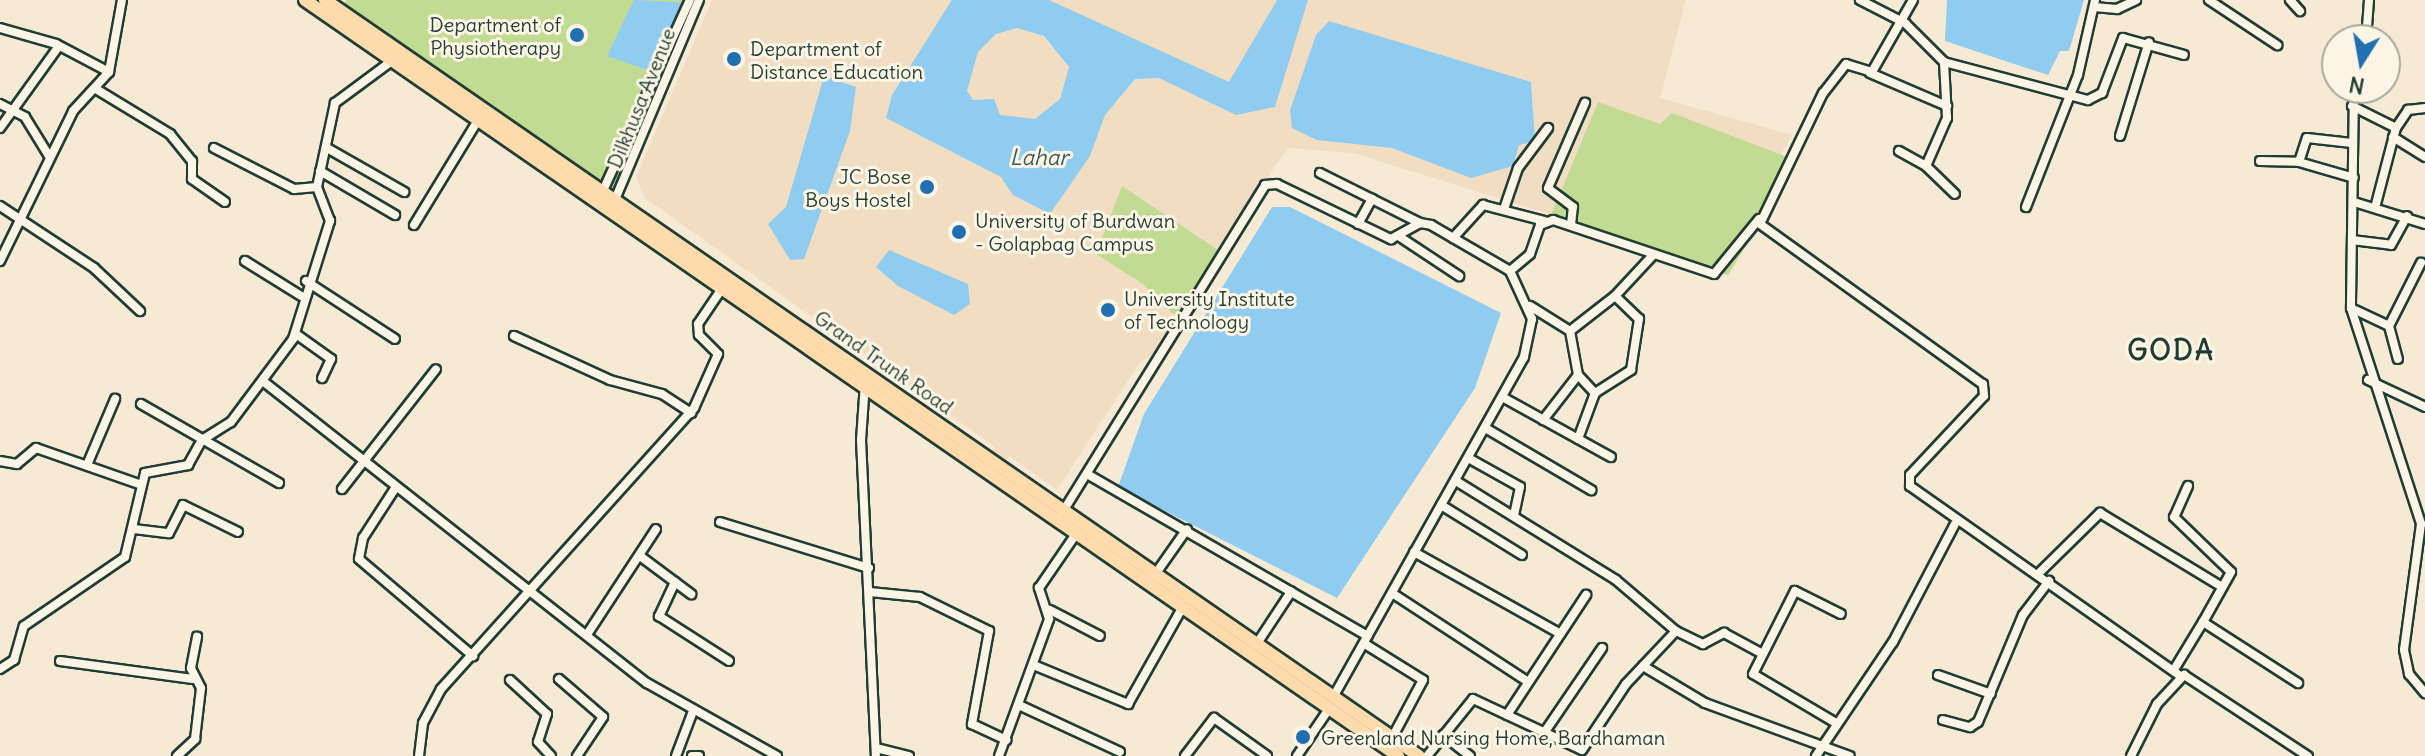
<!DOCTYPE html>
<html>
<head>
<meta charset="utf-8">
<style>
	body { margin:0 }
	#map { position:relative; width:2425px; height:756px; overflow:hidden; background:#f7ead5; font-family:Delius,sans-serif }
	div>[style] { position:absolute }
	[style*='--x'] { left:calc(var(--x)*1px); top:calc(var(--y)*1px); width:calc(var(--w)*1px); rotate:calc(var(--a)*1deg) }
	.built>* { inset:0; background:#f1ddc2 }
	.green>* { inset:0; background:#c1db92 }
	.water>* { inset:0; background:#90ccf0 }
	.roads { filter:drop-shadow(2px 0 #1f3d34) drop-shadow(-2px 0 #1f3d34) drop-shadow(0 2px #1f3d34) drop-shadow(0 -2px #1f3d34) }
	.minor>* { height:8px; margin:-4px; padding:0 4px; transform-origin:4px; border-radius:4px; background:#fcf5e5 }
	.primary>* { height:12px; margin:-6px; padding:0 6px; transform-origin:6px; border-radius:6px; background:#fedbac }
	.dots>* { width:22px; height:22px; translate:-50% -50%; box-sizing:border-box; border:4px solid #fcf5e5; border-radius:50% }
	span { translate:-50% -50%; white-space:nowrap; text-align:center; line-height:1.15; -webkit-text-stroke:6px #fcf5e5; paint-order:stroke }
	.poi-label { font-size:20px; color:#1f3d34 }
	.right { translate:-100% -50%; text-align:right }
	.left { translate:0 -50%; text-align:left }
	.street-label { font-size:20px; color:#1f3d34 }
	.water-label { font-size:22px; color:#365a5a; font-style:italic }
	.district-label { font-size:28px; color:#1f3d34; font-weight:700; letter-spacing:2px }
	.north { position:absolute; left:2321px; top:24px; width:80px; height:80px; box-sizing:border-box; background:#fcf5e5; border:2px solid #a4ab9e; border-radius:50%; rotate:191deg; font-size:22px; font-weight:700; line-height:32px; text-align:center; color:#1f3d34 }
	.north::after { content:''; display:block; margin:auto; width:28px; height:36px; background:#1f6fb2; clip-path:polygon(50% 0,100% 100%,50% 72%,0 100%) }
</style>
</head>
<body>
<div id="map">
	<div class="built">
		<i style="clip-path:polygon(712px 0,1686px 0,1660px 98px,1792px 135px,1717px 266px,1353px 153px,1288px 148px,1172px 314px,1171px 345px,1140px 362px,1057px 490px,1009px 456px,1003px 466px,987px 456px,995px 447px,645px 198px,636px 177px)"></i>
	</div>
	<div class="green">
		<i style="clip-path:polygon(346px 0,692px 0,620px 190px,611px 193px,337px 20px)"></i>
		<i style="clip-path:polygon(1598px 102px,1660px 124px,1672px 113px,1790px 158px,1795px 167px,1728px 275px,1549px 220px)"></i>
		<i style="clip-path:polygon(1122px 186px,1224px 254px,1179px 320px,1143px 284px,1096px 254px)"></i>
	</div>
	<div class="water">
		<i style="clip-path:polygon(634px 0,694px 3px,662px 75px,607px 56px)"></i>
		<i style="clip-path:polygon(evenodd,952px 0,1049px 0,1229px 82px,1277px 0,1308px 0,1275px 107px,1236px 115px,1159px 78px,1135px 79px,1105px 115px,1090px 156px,1050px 214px,1013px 195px,1001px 177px,886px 118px,892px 95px,952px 0,1017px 28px,1044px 36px,1069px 67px,1060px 99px,1035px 119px,1000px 115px,994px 99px,973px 100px,967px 91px,978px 52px,996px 34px,1017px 28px)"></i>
		<i style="clip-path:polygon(1947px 0,2084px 0,2069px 51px,2060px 51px,2048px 75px,1945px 41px)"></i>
		<i style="clip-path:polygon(1329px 21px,1531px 82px,1535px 141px,1519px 145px,1513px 166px,1471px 178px,1392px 148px,1317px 140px,1292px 128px,1290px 110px,1316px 35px)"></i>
		<i style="clip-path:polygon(824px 76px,856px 87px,850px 131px,804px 259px,790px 260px,768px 224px,786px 207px)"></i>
		<i style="clip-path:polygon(1272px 207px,1290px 207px,1501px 313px,1475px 388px,1337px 598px,1118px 487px,1144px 414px)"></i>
		<i style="clip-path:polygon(889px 250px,968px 284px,970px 304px,954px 315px,898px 286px,876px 267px)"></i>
	</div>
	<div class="roads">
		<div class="minor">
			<i style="--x:1860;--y:0;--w:51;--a:27.1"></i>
			<i style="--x:1905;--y:23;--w:55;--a:45"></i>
			<i style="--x:1944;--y:62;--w:56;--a:86.9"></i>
			<i style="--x:1947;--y:118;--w:52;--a:113.6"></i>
			<i style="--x:1926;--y:166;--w:40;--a:44"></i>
			<i style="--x:1913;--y:0;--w:83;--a:119.7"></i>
			<i style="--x:1872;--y:72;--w:27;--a:-163"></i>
			<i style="--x:1846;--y:64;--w:37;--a:128"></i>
			<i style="--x:1823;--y:93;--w:145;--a:115.7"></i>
			<i style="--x:1760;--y:224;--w:274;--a:35.7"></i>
			<i style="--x:1983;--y:384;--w:12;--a:85"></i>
			<i style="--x:1984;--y:396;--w:108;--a:133.1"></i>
			<i style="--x:1910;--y:475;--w:11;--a:90"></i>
			<i style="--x:1910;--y:486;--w:330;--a:35.1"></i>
			<i style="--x:2209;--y:0;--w:82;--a:33.5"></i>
			<i style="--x:2290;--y:0;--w:15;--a:48"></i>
			<i style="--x:2094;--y:7;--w:23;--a:5"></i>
			<i style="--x:2117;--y:9;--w:21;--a:-25"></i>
			<i style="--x:0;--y:28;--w:58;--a:15.9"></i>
			<i style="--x:56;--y:44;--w:60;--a:27.8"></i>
			<i style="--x:2366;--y:40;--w:40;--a:-85.7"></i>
			<i style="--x:1944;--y:62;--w:149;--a:14.8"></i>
			<i style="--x:2088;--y:100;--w:16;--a:-27"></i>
			<i style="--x:2102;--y:93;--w:59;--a:-69.1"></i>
			<i style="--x:2123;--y:38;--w:63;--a:15.6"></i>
			<i style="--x:1870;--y:73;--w:84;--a:23.2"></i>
			<i style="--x:2354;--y:88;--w:220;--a:90.8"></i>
			<i style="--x:2351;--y:308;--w:227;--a:72"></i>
			<i style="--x:2421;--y:524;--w:127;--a:97.7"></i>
			<i style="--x:2404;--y:650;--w:25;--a:78"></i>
			<i style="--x:2409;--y:674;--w:25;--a:50"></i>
			<i style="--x:96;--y:89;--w:87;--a:31.3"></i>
			<i style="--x:170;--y:134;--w:35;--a:51"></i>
			<i style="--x:192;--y:161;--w:18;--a:90"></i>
			<i style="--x:192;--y:179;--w:40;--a:34.9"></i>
			<i style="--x:0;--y:104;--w:28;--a:27"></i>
			<i style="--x:25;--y:117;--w:46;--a:58.4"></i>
			<i style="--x:2352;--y:106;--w:49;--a:26.6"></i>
			<i style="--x:0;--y:128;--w:101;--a:-54.3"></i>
			<i style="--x:2120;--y:136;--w:98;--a:-72.9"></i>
			<i style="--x:2393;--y:137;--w:38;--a:32"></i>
			<i style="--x:214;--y:148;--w:90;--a:27.1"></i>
			<i style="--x:294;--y:189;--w:23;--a:-5"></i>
			<i style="--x:327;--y:148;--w:89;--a:29.7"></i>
			<i style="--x:1899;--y:151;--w:31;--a:29"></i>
			<i style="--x:2260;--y:161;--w:39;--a:1"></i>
			<i style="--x:2299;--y:162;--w:57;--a:16.2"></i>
			<i style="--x:2299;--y:162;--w:25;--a:-72"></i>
			<i style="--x:2307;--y:138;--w:45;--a:6.3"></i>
			<i style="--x:320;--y:171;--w:87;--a:30.4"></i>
			<i style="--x:1320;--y:173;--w:112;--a:26.6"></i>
			<i style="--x:601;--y:195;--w:214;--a:-65.5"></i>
			<i style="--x:614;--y:202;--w:219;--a:-67.2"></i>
			<i style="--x:2354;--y:202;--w:74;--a:17.2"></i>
			<i style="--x:2376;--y:204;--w:79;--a:-75.3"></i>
			<i style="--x:2396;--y:128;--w:22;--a:-56"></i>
			<i style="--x:2408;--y:110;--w:17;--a:-7"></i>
			<i style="--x:0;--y:206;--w:113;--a:33.4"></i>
			<i style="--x:94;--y:268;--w:63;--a:43.1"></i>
			<i style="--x:2026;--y:207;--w:142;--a:-68.5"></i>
			<i style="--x:2078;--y:75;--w:77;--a:-77.2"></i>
			<i style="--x:1504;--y:209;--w:43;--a:-71.1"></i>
			<i style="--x:1518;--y:168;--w:50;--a:-53.1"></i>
			<i style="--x:1358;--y:224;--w:29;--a:-61"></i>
			<i style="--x:414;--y:225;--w:123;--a:-58.6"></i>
			<i style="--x:1571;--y:225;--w:18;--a:-84"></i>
			<i style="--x:1573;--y:207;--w:31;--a:-143"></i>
			<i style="--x:1548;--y:188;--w:93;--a:-66.5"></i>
			<i style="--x:1400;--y:237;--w:71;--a:33.5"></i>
			<i style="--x:1453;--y:238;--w:45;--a:-47.7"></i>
			<i style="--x:1483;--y:205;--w:64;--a:14.5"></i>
			<i style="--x:2352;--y:240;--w:39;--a:7"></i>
			<i style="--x:2391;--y:245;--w:33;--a:-61"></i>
			<i style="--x:0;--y:261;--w:167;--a:-64"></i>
			<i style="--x:73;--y:111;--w:53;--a:-47.3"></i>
			<i style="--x:109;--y:72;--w:73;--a:-79.8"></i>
			<i style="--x:245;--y:261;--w:66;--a:32"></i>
			<i style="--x:1510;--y:271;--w:26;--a:-40"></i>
			<i style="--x:1530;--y:254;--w:31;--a:-71"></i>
			<i style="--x:1540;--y:225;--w:14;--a:-21"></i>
			<i style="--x:1553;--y:220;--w:170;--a:18.5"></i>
			<i style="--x:1714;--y:274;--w:71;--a:-50.7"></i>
			<i style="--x:306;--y:281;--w:106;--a:33.1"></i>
			<i style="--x:1530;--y:306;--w:47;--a:32"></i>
			<i style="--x:1570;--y:331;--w:45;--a:79.7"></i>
			<i style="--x:1578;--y:375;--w:25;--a:47"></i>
			<i style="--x:1595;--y:393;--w:49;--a:110.3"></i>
			<i style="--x:2351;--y:308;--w:42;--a:25.3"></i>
			<i style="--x:2389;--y:326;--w:34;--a:75"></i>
			<i style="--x:2389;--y:326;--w:71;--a:-63.1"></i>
			<i style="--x:1570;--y:331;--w:57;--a:-37.9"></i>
			<i style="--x:296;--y:334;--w:43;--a:35.5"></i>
			<i style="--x:331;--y:359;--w:21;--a:115"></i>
			<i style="--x:514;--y:336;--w:106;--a:24.6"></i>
			<i style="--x:610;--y:380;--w:54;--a:15.1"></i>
			<i style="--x:662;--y:394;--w:35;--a:33"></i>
			<i style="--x:2368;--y:380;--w:63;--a:25.3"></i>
			<i style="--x:264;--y:382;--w:487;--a:38.2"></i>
			<i style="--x:647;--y:683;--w:149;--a:29.3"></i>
			<i style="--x:865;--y:383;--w:57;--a:94"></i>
			<i style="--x:861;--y:440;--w:316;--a:87.3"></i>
			<i style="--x:1595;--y:393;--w:43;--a:-32.6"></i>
			<i style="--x:1631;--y:370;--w:52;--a:-81.1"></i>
			<i style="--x:1639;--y:319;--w:33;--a:-136"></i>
			<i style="--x:1615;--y:296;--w:57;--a:-47.1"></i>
			<i style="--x:1504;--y:398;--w:122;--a:28.9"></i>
			<i style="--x:141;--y:404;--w:159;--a:29.8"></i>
			<i style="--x:1543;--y:420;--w:57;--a:-52.1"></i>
			<i style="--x:1487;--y:429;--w:121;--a:30.4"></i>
			<i style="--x:1470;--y:459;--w:57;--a:29.2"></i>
			<i style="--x:1520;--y:487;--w:30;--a:102"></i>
			<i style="--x:0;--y:461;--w:17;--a:10"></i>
			<i style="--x:17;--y:464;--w:25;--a:-40"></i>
			<i style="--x:36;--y:448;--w:109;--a:19.3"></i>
			<i style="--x:87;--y:465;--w:72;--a:-67"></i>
			<i style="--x:1087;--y:474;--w:324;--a:30"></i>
			<i style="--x:1456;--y:481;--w:188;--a:31.7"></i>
			<i style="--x:1616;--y:580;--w:79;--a:40.4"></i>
			<i style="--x:2188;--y:486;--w:34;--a:114"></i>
			<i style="--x:2174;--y:517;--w:79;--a:44"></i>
			<i style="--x:2231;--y:572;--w:57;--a:119.2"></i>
			<i style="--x:342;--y:489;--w:152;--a:-51.9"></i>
			<i style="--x:394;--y:490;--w:57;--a:122.9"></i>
			<i style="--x:363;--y:538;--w:21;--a:101"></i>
			<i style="--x:359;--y:559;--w:150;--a:40.4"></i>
			<i style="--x:1441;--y:505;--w:95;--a:31.7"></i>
			<i style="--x:1062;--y:513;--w:386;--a:-58.2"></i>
			<i style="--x:1265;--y:185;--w:12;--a:-5"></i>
			<i style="--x:1277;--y:184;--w:127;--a:25.8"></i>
			<i style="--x:1391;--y:239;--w:33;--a:-29"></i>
			<i style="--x:1420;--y:223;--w:11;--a:10"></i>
			<i style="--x:1431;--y:225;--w:91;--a:30.2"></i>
			<i style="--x:1510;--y:271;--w:53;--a:65.4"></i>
			<i style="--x:1532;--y:319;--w:39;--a:102"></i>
			<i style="--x:1524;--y:357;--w:390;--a:119.3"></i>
			<i style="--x:720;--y:522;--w:156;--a:17.2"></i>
			<i style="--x:134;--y:529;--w:35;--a:7"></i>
			<i style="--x:169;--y:533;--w:31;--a:-63"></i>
			<i style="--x:183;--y:505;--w:61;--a:26.1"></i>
			<i style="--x:1414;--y:552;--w:164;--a:29.2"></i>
			<i style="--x:640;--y:556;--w:64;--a:36.7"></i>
			<i style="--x:2039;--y:573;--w:86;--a:-44.5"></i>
			<i style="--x:2100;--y:513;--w:143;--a:31.2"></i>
			<i style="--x:1154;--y:576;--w:57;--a:-54.9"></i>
			<i style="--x:675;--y:582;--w:38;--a:115"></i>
			<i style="--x:659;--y:616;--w:83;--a:32.7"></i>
			<i style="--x:870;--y:592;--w:50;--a:5.7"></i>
			<i style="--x:920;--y:597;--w:77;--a:26.2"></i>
			<i style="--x:989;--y:631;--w:95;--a:100.4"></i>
			<i style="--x:972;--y:724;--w:38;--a:25"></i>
			<i style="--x:1392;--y:593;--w:158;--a:33.1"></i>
			<i style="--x:1050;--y:610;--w:56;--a:27.5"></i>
			<i style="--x:588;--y:633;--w:124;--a:-56.8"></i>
			<i style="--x:1365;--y:644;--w:68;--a:31.8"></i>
			<i style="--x:1423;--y:680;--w:66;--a:118.1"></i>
			<i style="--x:1256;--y:645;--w:64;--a:-56.6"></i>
			<i style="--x:60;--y:661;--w:134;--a:7.7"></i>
			<i style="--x:1036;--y:666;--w:100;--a:22.4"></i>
			<i style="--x:1128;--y:704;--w:110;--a:-60.6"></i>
			<i style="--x:1643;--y:666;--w:72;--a:30.8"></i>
			<i style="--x:1705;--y:703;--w:154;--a:20.1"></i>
			<i style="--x:2175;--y:668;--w:54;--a:-58.7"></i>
			<i style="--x:2203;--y:622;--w:113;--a:32.7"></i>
			<i style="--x:0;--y:669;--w:17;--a:-33"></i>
			<i style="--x:14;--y:660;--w:35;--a:-74"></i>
			<i style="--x:24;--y:626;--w:122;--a:-34.3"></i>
			<i style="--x:125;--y:557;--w:86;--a:-76.6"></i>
			<i style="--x:145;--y:473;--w:44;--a:-10.5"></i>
			<i style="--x:188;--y:465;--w:29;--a:-61"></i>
			<i style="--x:202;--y:440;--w:34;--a:-32"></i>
			<i style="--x:231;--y:422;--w:104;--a:-53.2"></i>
			<i style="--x:293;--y:339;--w:124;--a:-72.6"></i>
			<i style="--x:330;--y:221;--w:36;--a:-111"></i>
			<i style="--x:317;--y:187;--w:86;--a:-77.9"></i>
			<i style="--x:335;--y:103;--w:67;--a:-36.5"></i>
			<i style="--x:1938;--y:675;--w:56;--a:19.7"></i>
			<i style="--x:559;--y:679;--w:58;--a:40.8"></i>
			<i style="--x:603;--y:717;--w:47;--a:123.7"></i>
			<i style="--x:510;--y:680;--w:50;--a:42.6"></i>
			<i style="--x:547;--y:714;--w:29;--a:108"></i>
			<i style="--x:538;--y:742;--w:19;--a:47"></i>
			<i style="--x:1021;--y:706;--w:109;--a:24.9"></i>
			<i style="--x:1507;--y:715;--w:144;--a:-56.6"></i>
			<i style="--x:1943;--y:720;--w:28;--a:15"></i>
			<i style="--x:1970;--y:727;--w:9;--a:-32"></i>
			<i style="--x:1978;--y:722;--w:116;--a:-67.2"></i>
			<i style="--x:2023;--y:615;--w:43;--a:-52.6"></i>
			<i style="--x:1836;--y:723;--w:96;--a:-149.4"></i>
			<i style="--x:1753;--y:674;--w:93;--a:-63.2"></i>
			<i style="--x:1795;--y:591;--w:51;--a:26.6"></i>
			<i style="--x:1544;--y:733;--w:103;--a:-55.7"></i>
			<i style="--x:1443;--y:735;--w:34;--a:38"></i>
			<i style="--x:876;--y:748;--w:34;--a:14"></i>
			<i style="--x:177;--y:756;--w:25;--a:-43"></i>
			<i style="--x:195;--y:739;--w:51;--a:-83.3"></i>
			<i style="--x:201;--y:688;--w:22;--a:-117"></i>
			<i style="--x:191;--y:668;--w:32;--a:-79"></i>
			<i style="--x:419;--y:756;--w:33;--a:-83"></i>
			<i style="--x:423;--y:723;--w:38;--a:-62"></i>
			<i style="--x:441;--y:689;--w:378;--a:-48"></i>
			<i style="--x:694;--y:408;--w:59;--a:-66"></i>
			<i style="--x:718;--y:354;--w:27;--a:-135"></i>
			<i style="--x:699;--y:335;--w:11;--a:-95"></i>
			<i style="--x:698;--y:324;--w:45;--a:-56"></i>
			<i style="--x:676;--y:756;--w:48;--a:-69.3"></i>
			<i style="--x:692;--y:756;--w:7;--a:0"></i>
			<i style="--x:999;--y:756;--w:146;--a:-69.9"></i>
			<i style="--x:1049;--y:619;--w:33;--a:-108"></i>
			<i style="--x:1039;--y:588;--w:65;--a:-55.6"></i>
			<i style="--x:1185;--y:756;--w:48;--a:-52.7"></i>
			<i style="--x:1214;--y:718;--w:65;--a:35.6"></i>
			<i style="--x:1297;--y:756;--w:57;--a:-55.8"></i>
			<i style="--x:1427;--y:756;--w:73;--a:-51.1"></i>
			<i style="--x:1473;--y:699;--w:120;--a:25.1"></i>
			<i style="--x:1582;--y:750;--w:79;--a:-56.3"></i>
			<i style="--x:1626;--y:684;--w:73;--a:-46.7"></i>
			<i style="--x:1676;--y:631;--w:30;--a:26"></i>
			<i style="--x:1703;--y:644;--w:24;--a:-28"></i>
			<i style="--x:1724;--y:633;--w:42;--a:28.4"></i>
			<i style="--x:1816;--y:756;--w:138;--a:-56"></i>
			<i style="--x:1893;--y:642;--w:133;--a:-62.3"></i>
			<i style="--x:2131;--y:756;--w:58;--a:-63.4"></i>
			<i style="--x:2157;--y:704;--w:40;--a:-47"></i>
			<i style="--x:2184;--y:675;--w:148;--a:33.2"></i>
		</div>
		<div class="primary">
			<i style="--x:305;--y:0;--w:1329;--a:34.67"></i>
			<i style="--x:325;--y:0;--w:1330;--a:34.65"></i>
		</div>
	</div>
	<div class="dots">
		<i style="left:577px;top:35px;background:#1f6fb2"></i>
		<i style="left:734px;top:59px;background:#1f6fb2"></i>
		<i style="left:927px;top:187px;background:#1f6fb2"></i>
		<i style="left:959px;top:232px;background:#1f6fb2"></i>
		<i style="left:1108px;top:310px;background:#1f6fb2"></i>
		<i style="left:1303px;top:737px;background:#1f6fb2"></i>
	</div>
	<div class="poi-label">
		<span class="right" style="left:561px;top:36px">Department of<br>Physiotherapy</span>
		<span class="left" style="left:750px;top:60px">Department of<br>Distance Education</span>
		<span class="right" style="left:911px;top:188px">JC Bose<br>Boys Hostel</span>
		<span class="left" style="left:975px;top:232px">University of Burdwan<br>- Golapbag Campus</span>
		<span class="left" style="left:1124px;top:310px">University Institute<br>of Technology</span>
		<span class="left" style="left:1321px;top:737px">Greenland Nursing Home, Bardhaman</span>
	</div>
	<div class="street-label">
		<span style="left:641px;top:98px;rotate:-68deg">Dilkhusa Avenue</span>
		<span style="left:884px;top:362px;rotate:35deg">Grand Trunk Road</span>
	</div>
	<div class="water-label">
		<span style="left:1039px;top:158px">Lahar</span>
	</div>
	<div class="district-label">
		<span style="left:2171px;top:350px">GODA</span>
	</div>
	<div class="north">N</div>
</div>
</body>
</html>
